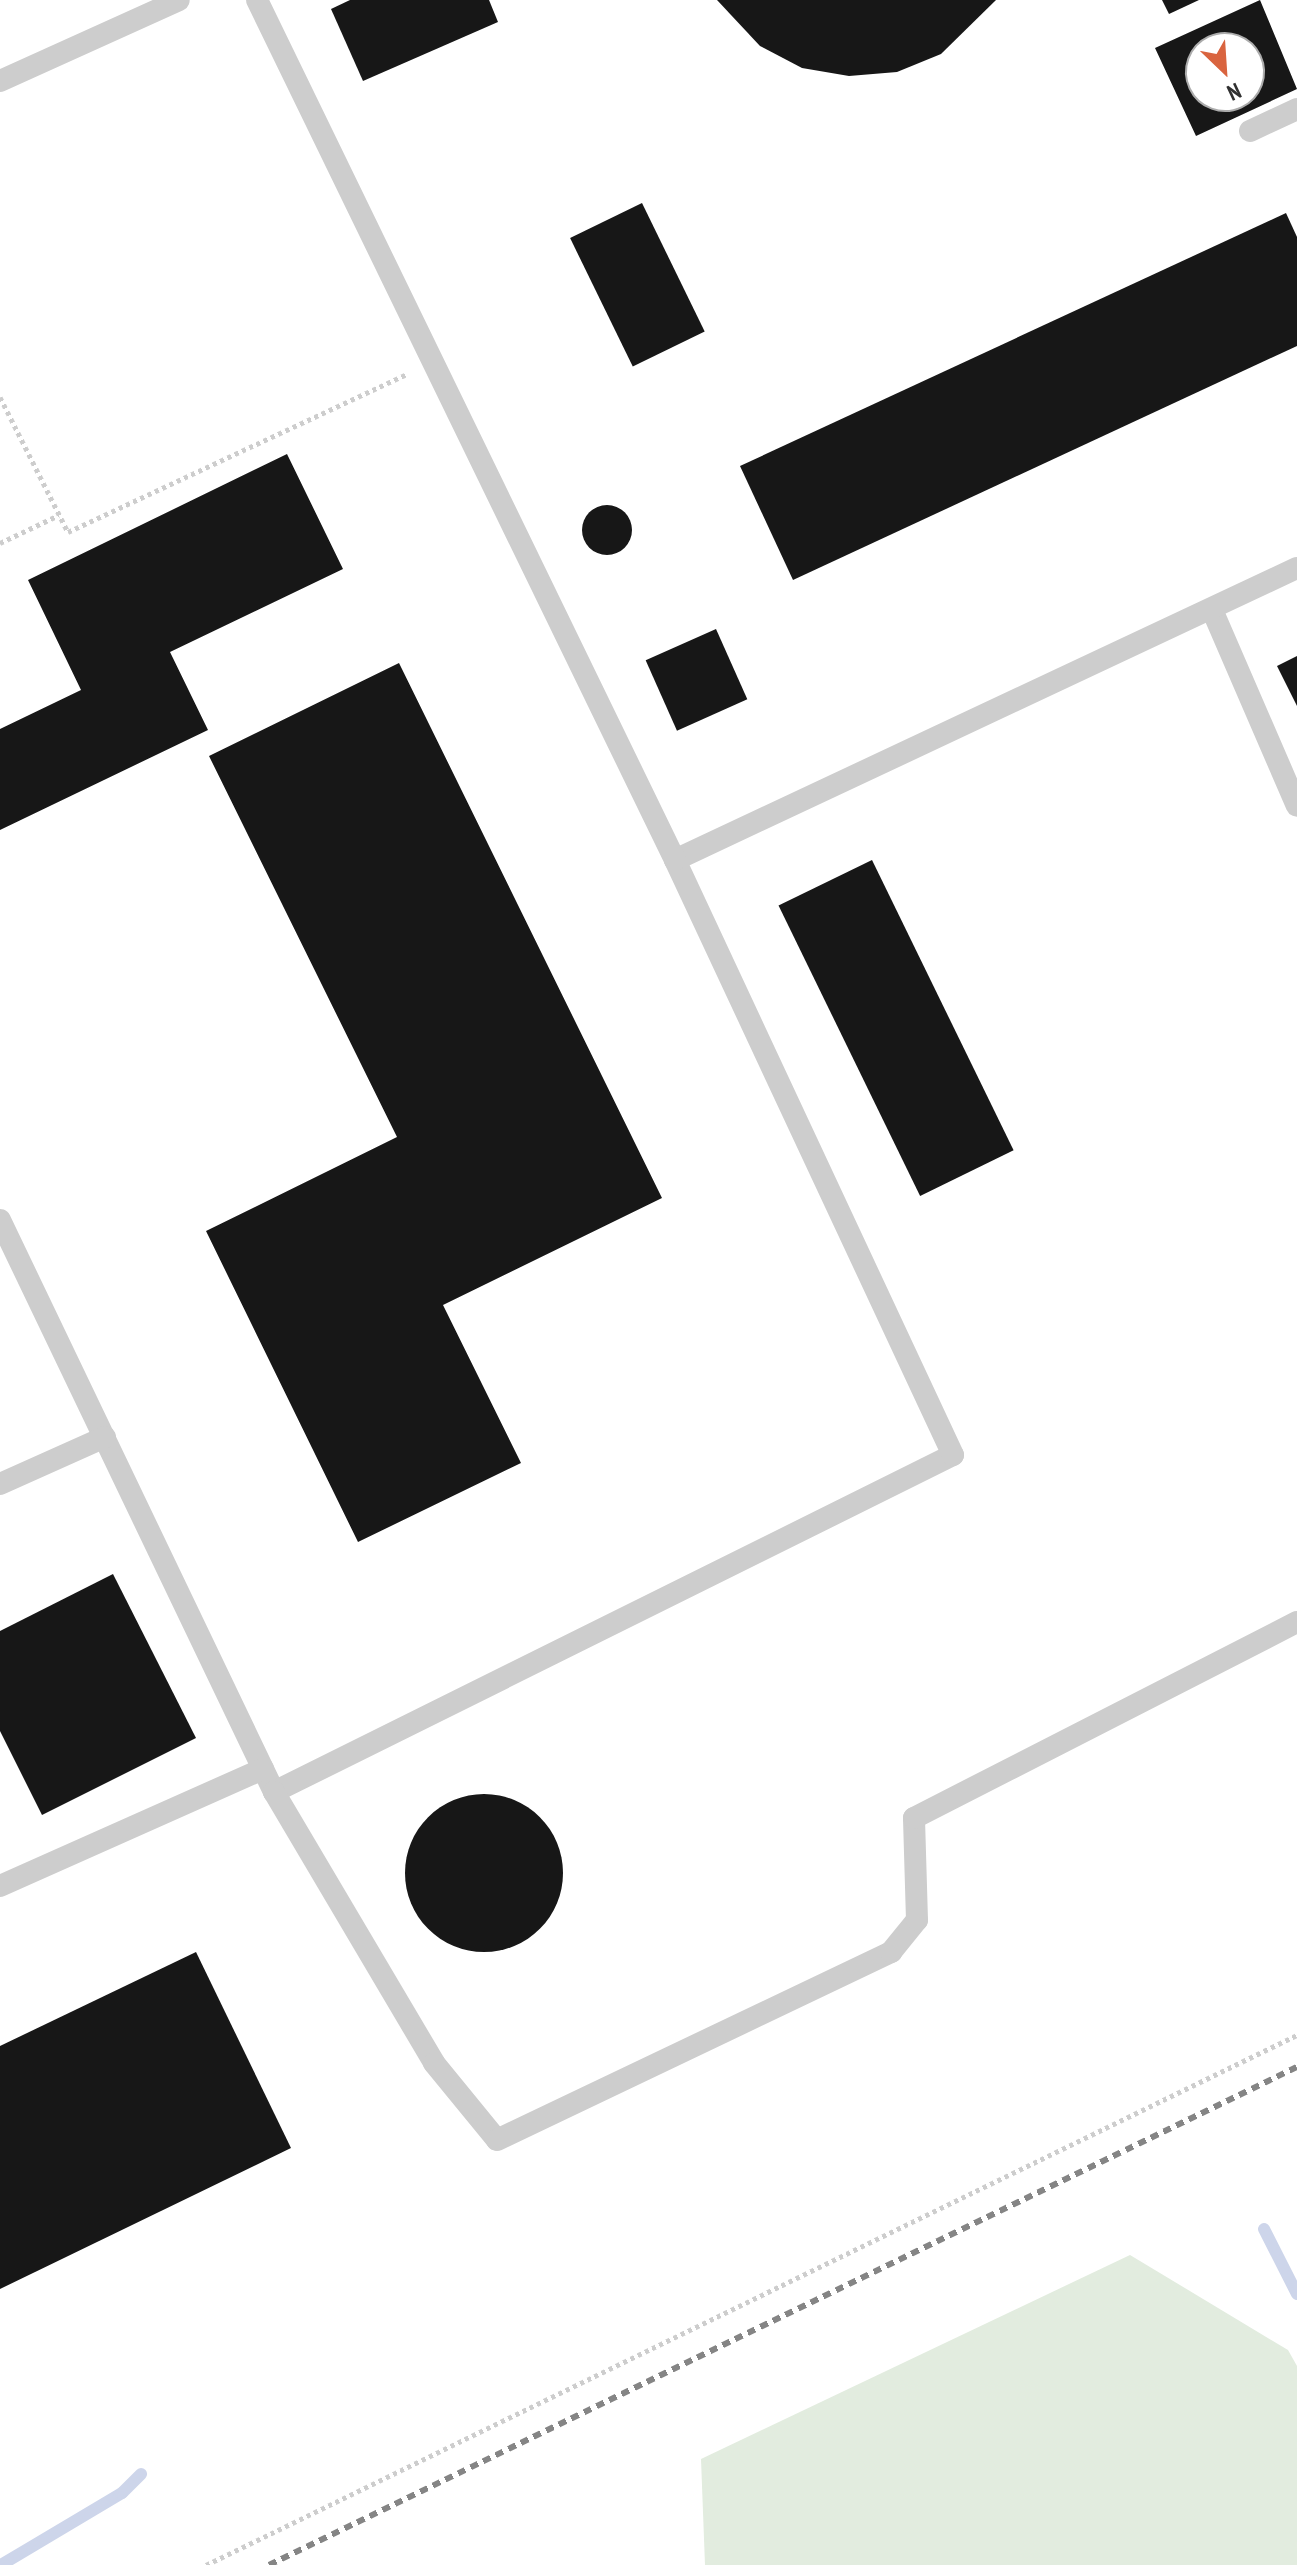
<!DOCTYPE html>
<html>
<head>
<meta charset="utf-8">
<style>
	body { margin:0 }
	#map { position:relative; width:1297px; height:2565px; overflow:hidden; background:#fff; font-family:"PT Sans Narrow",sans-serif }
	div>[style] { position:absolute }
	[style*='--x'] { left:calc(var(--x)*1px); top:calc(var(--y)*1px); width:calc(var(--w)*1px); rotate:calc(var(--a)*1deg) }
	.green>* { inset:0; background:#e2ecdf }
	.stream>* { height:12px; margin:-6px; padding:0 6px; transform-origin:6px; border-radius:6px; background:#cdd5ea }
	.building>* { inset:0; background:#171717; transform-origin:0 0 }
	.round { border-radius:50% }
	.path>* { height:5px; margin-top:-2.5px; transform-origin:0; background:repeating-linear-gradient(90deg,#cdcdcd 0 4px,transparent 0 8px) }
	.lane>* { height:22px; margin:-11px; padding:0 11px; transform-origin:11px; border-radius:11px; background:#cdcdcd }
	.rail>* { height:6px; margin-top:-3px; transform-origin:0; background:repeating-linear-gradient(90deg,#858585 0 8px,transparent 0 14px) }
	span { translate:-50% -50%; white-space:nowrap; text-align:center; line-height:1.15; -webkit-text-stroke:8px #fff; paint-order:stroke }
	.north { position:absolute; left:1185px; top:32px; width:80px; height:80px; box-sizing:border-box; background:#fff; border:2px solid #acacac; border-radius:50%; rotate:155deg; font-size:22px; font-weight:700; line-height:32px; text-align:center; color:#303030 }
	.north::after { content:''; display:block; margin:auto; width:28px; height:36px; background:#d9643f; clip-path:polygon(50% 0,100% 100%,50% 72%,0 100%) }
</style>
</head>
<body>
<div id="map">
	<div class="green">
		<i style="clip-path:polygon(1130px 2255px,1288px 2350px,1297px 2366px,1297px 2565px,705px 2565px,701px 2459px)"></i>
	</div>
	<div class="stream">
		<i style="--x:1264;--y:2229;--w:73;--a:63.1"></i>
		<i style="--x:1;--y:2565;--w:141;--a:-30.8"></i>
		<i style="--x:122;--y:2493;--w:27;--a:-45"></i>
	</div>
	<div class="building">
		<i style="clip-path:polygon(350px 0,489px 0,498px 22px,363px 81px,331px 9px)"></i>
		<i style="clip-path:polygon(717px 0,996px 0,941px 54px,897px 72px,849px 76px,802px 68px,760px 46px)"></i>
		<i style="clip-path:polygon(1162px 0,1199px 0,1169px 14px)"></i>
		<i style="clip-path:polygon(evenodd,1260px 0,1297px 89px,1196px 136px,1155px 48px,1260px 0,1201px 48px,1249px 48px,1249px 96px,1201px 96px,1201px 48px)"></i>
		<i style="left:642px;top:203px;width:143px;height:80px;rotate:64deg"></i>
		<i style="clip-path:polygon(1286px 213px,1297px 237px,1297px 346px,793px 580px,740px 466px)"></i>
		<i style="clip-path:polygon(287px 454px,343px 569px,170px 652px,208px 730px,0 830px,0 729px,81px 690px,28px 580px)"></i>
		<i class="round" style="left:582px;top:505px;width:50px;height:50px"></i>
		<i style="left:716px;top:629px;width:77px;height:77px;rotate:66deg"></i>
		<i style="clip-path:polygon(1297px 656px,1297px 706px,1277px 666px)"></i>
		<i style="clip-path:polygon(399px 663px,662px 1198px,443px 1305px,521px 1463px,358px 1542px,206px 1231px,397px 1137px,209px 756px)"></i>
		<i style="left:872px;top:860px;width:323px;height:104px;rotate:64deg"></i>
		<i style="clip-path:polygon(113px 1574px,196px 1738px,42px 1815px,0 1731px,0 1631px)"></i>
		<i class="round" style="left:405px;top:1794px;width:158px;height:158px"></i>
		<i style="clip-path:polygon(196px 1952px,291px 2148px,0 2289px,0 2046px)"></i>
	</div>
	<div class="path">
		<i style="--x:0;--y:397;--w:151;--a:63.3"></i>
		<i style="--x:68;--y:532;--w:374;--a:-25"></i>
		<i style="--x:0;--y:543;--w:65;--a:-25.4"></i>
		<i style="--x:206;--y:2565;--w:1213;--a:-25.91"></i>
	</div>
	<div class="lane">
		<i style="--x:0;--y:81;--w:196;--a:-24.3"></i>
		<i style="--x:1250;--y:131;--w:52;--a:-25.1"></i>
		<i style="--x:1213;--y:612;--w:211;--a:66.6"></i>
		<i style="--x:675;--y:860;--w:687;--a:-25.15"></i>
		<i style="--x:0;--y:1220;--w:634;--a:64.4"></i>
		<i style="--x:274;--y:1792;--w:758;--a:-26.4"></i>
		<i style="--x:953;--y:1455;--w:657;--a:-115.04"></i>
		<i style="--x:675;--y:860;--w:956;--a:-115.92"></i>
		<i style="--x:0;--y:1484;--w:115;--a:-24.1"></i>
		<i style="--x:274;--y:1792;--w:315;--a:59.4"></i>
		<i style="--x:434;--y:2063;--w:99;--a:50.7"></i>
		<i style="--x:497;--y:2140;--w:437;--a:-25.5"></i>
		<i style="--x:891;--y:1952;--w:41;--a:-50.9"></i>
		<i style="--x:917;--y:1920;--w:102;--a:-91.7"></i>
		<i style="--x:914;--y:1818;--w:430;--a:-27.1"></i>
		<i style="--x:0;--y:1886;--w:288;--a:-24"></i>
	</div>
	<div class="rail">
		<i style="--x:269;--y:2565;--w:1142;--a:-25.85"></i>
	</div>
	<div class="north">N</div>
</div>
</body>
</html>
